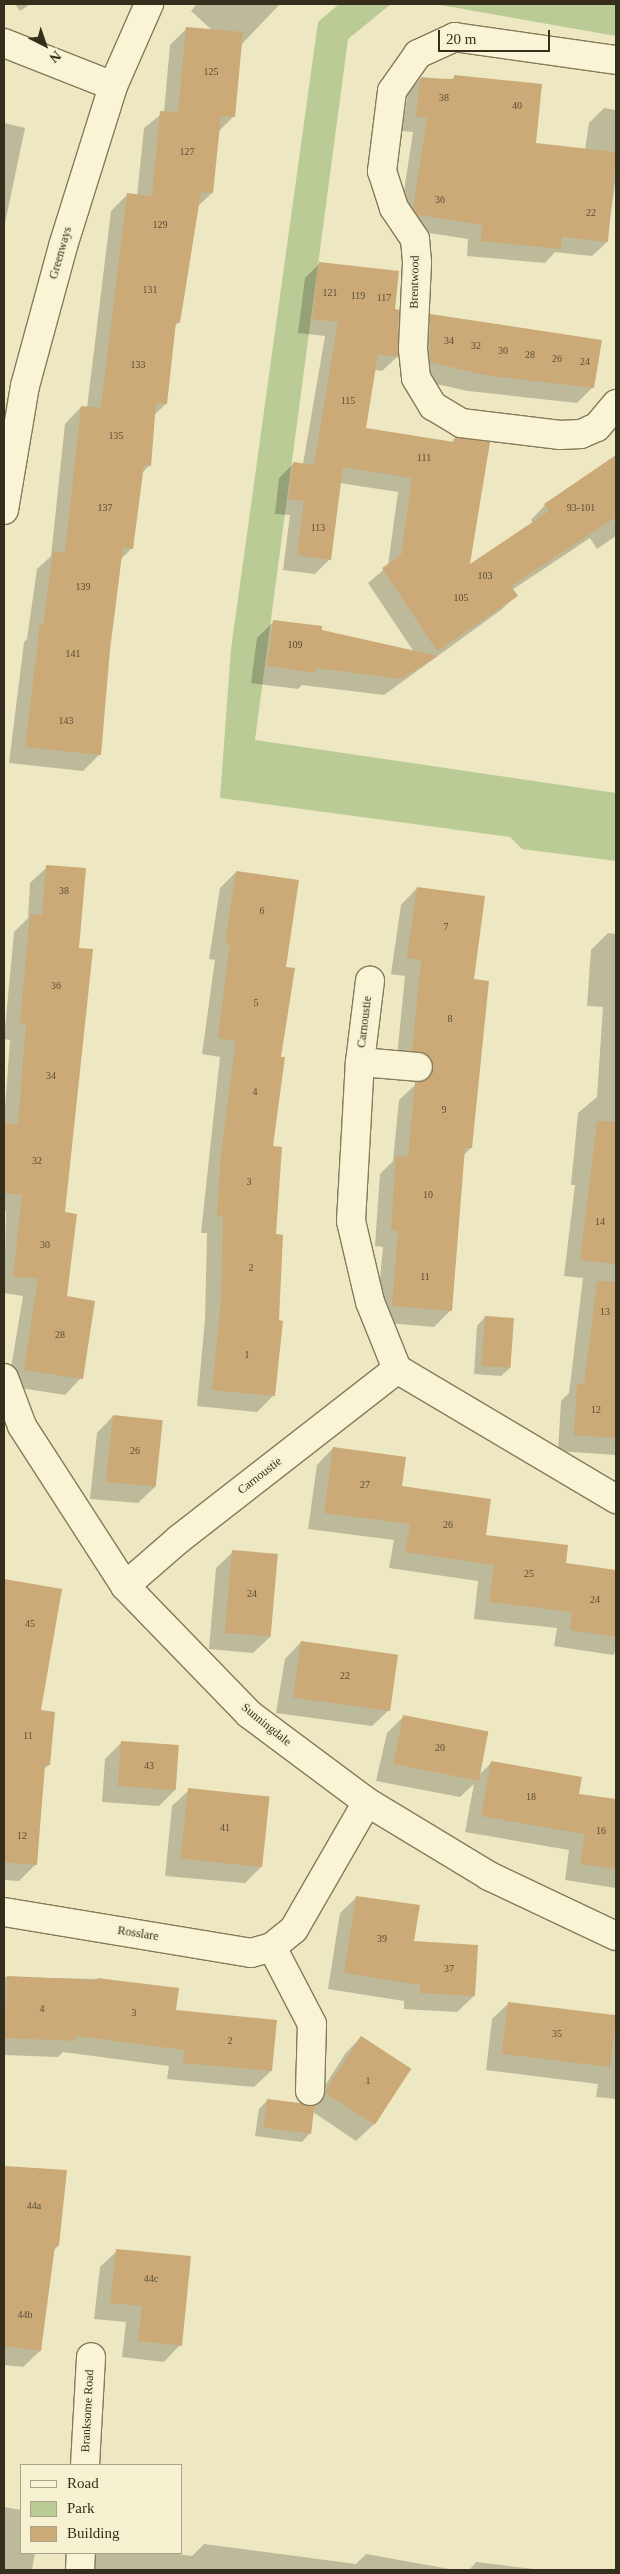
<!DOCTYPE html>
<html>
<head>
<meta charset="utf-8">
<style>
	body { margin:0 }
	#map { position:relative; width:620px; height:2574px; overflow:hidden; background:#ede8c2; font-family:"Times New Roman",serif }
	div>[style] { position:absolute }
	[style*='--x'] { left:calc(var(--x)*1px); top:calc(var(--y)*1px); width:calc(var(--w)*1px); rotate:calc(var(--a)*1deg) }
	.green>* { inset:0; background:#bbcb96 }
	.shadow>* { inset:0; background:#0003 }
	.building>* { inset:0; background:#cbaa78; transform-origin:0 0 }
	.roads { filter:drop-shadow(1px 0 #867a59) drop-shadow(-1px 0 #867a59) drop-shadow(0 1px #867a59) drop-shadow(0 -1px #867a59) }
	.street>* { height:28px; margin:-14px; padding:0 14px; transform-origin:14px; border-radius:14px; background:#f8f4d5 }
	span { translate:-50% -50%; white-space:nowrap; text-align:center; line-height:1.15; -webkit-text-stroke:5px #f5f1d1; paint-order:stroke }
	.number-label { font-size:10px; color:#5b4d34 }
	.number-label span { -webkit-text-stroke-width:0 }
	.street-label { font-size:12px; color:#362e1d }
	.frame { position:absolute; inset:0; border:5px solid #362e1d; pointer-events:none }
	.legend { position:absolute; left:20px; top:2464px; width:162px; height:90px; box-sizing:border-box; background:#f5f1d1; border:1px solid #a9a389; margin:0; padding:6px 9px; list-style:none; font-size:15px; color:#362e1d }
	.legend li { display:flex; align-items:center; gap:10px; height:25px }
	.legend b { width:25px; border:1px solid #a9a389 }
	.north { position:absolute; left:20px; top:20px; width:50px; height:50px; -webkit-text-stroke:4px #f5f1d1; paint-order:stroke; rotate:139deg; font-size:14px; font-weight:700; line-height:20px; text-align:center; color:#362e1d }
	.north::after { content:''; display:block; margin:auto; width:18px; height:22px; background:#362e1d; clip-path:polygon(50% 0,100% 100%,50% 72%,0 100%) }
	.scale { position:absolute; left:438px; top:30px; width:112px; height:22px; box-sizing:border-box; border:2px solid #362e1d; border-top:0; padding-left:6px; font-size:15px; line-height:18px; white-space:nowrap; color:#362e1d; -webkit-text-stroke:4px #f5f1d1; paint-order:stroke }
</style>
</head>
<body>
<div id="map">
	<div class="green">
		<i style="clip-path:polygon(339px 4px,391px 4px,348px 39px,255px 740px,616px 793px,616px 861px,522px 849px,510px 837px,220px 798px,231px 649px,318px 22px)"></i>
		<i style="clip-path:polygon(435px 4px,616px 4px,616px 36px)"></i>
	</div>
	<div class="shadow">
		<i style="clip-path:polygon(15px 4px,30px 4px,20px 11px)"></i>
		<i style="clip-path:polygon(197px 4px,280px 4px,240px 46px,233px 117px,218px 132px,212px 193px,197px 207px,179px 322px,174px 327px,166px 404px,154px 415px,150px 465px,142px 473px,132px 548px,121px 559px,108px 650px,100px 754px,83px 771px,9px 763px,24px 642px,27px 639px,37px 569px,51px 556px,65px 424px,81px 407px,87px 408px,111px 211px,128px 194px,137px 196px,144px 128px,164px 112px,170px 45px,187px 28px,212px 30px,191px 11px)"></i>
		<i style="clip-path:polygon(455px 76px,534px 144px,585px 150px,589px 123px,604px 108px,616px 110px,616px 177px,607px 242px,592px 256px,555px 252px,545px 263px,467px 256px,468px 239px,403px 229px,399px 224px,413px 132px,402px 131px,408px 92px,422px 77px,451px 80px)"></i>
		<i style="clip-path:polygon(4px 123px,25px 128px,4px 228px)"></i>
		<i style="clip-path:polygon(319px 264px,398px 311px,397px 357px,382px 371px,374px 370px,365px 429px,451px 443px,455px 438px,468px 566px,533px 523px,531px 520px,545px 505px,616px 456px,616px 536px,597px 549px,590px 538px,512px 590px,516px 596px,501px 610px,384px 695px,302px 685px,298px 689px,251px 683px,257px 638px,274px 621px,414px 652px,368px 583px,388px 566px,398px 492px,340px 483px,330px 559px,315px 574px,283px 570px,290px 515px,275px 514px,279px 478px,294px 463px,303px 464px,325px 336px,298px 333px,305px 278px)"></i>
		<i style="clip-path:polygon(431px 316px,593px 387px,577px 403px,468px 391px,414px 379px,414px 332px)"></i>
		<i style="clip-path:polygon(47px 867px,66px 1297px,81px 1378px,65px 1395px,8px 1386px,23px 1296px,4px 1293px,6px 1211px,4px 1211px,4px 1122px,10px 1040px,4px 1039px,14px 932px,28px 918px,30px 883px)"></i>
		<i style="clip-path:polygon(236px 872px,284px 968px,272px 1147px,274px 1395px,257px 1412px,197px 1406px,205px 1320px,207px 1233px,201px 1233px,220px 1057px,202px 1054px,215px 960px,209px 959px,220px 888px)"></i>
		<i style="clip-path:polygon(417px 888px,472px 980px,471px 1148px,463px 1156px,451px 1310px,434px 1327px,376px 1322px,383px 1247px,375px 1246px,380px 1174px,393px 1161px,399px 1100px,417px 1083px,411px 1071px,396px 1067px,405px 976px,391px 974px,401px 905px)"></i>
		<i style="clip-path:polygon(608px 933px,616px 934px,616px 1455px,558px 1451px,561px 1401px,569px 1393px,583px 1278px,564px 1276px,575px 1185px,571px 1185px,578px 1113px,597px 1097px,603px 1007px,587px 1006px,591px 950px)"></i>
		<i style="clip-path:polygon(485px 1317px,510px 1368px,501px 1376px,474px 1374px,477px 1326px)"></i>
		<i style="clip-path:polygon(113px 1416px,155px 1487px,138px 1503px,90px 1499px,97px 1433px)"></i>
		<i style="clip-path:polygon(333px 1448px,485px 1536px,565px 1564px,616px 1571px,616px 1651px,613px 1655px,554px 1646px,557px 1628px,474px 1619px,478px 1581px,389px 1568px,394px 1540px,308px 1529px,317px 1465px)"></i>
		<i style="clip-path:polygon(233px 1552px,270px 1637px,253px 1653px,209px 1649px,216px 1568px)"></i>
		<i style="clip-path:polygon(4px 1581px,60px 1590px,39px 1711px,49px 1765px,43px 1770px,36px 1864px,19px 1881px,4px 1880px)"></i>
		<i style="clip-path:polygon(301px 1642px,389px 1710px,372px 1726px,276px 1713px,285px 1659px)"></i>
		<i style="clip-path:polygon(403px 1717px,478px 1776px,491px 1763px,578px 1795px,616px 1800px,616px 1888px,565px 1880px,569px 1850px,465px 1832px,474px 1784px,460px 1797px,376px 1781px,387px 1733px)"></i>
		<i style="clip-path:polygon(122px 1742px,175px 1790px,159px 1806px,102px 1802px,105px 1759px)"></i>
		<i style="clip-path:polygon(189px 1790px,261px 1867px,245px 1883px,165px 1876px,172px 1806px)"></i>
		<i style="clip-path:polygon(357px 1897px,413px 1942px,474px 1996px,457px 2012px,404px 2009px,404px 2001px,328px 1989px,340px 1913px)"></i>
		<i style="clip-path:polygon(4px 1977px,98px 1979px,175px 2011px,271px 2071px,254px 2087px,167px 2079px,169px 2066px,63px 2052px,58px 2057px,4px 2055px)"></i>
		<i style="clip-path:polygon(509px 2003px,616px 2023px,616px 2099px,596px 2097px,598px 2084px,486px 2070px,492px 2019px)"></i>
		<i style="clip-path:polygon(361px 2037px,410px 2070px,373px 2125px,356px 2141px,313px 2112px,310px 2133px,302px 2142px,255px 2136px,259px 2109px,267px 2101px,312px 2106px,345px 2054px)"></i>
		<i style="clip-path:polygon(4px 2167px,66px 2171px,58px 2246px,53px 2251px,40px 2351px,23px 2367px,4px 2365px)"></i>
		<i style="clip-path:polygon(117px 2251px,180px 2345px,164px 2362px,122px 2357px,126px 2322px,94px 2319px,100px 2267px)"></i>
		<i style="clip-path:polygon(4px 2507px,21px 2510px,21px 2553px,35px 2553px,32px 2570px,4px 2570px)"></i>
		<i style="clip-path:polygon(204px 2544px,356px 2564px,366px 2554px,455px 2570px,89px 2570px,91px 2559px,97px 2553px,171px 2553px,192px 2556px)"></i>
		<i style="clip-path:polygon(476px 2562px,542px 2570px,469px 2570px)"></i>
	</div>
	<div class="building">
		<i style="clip-path:polygon(186px 27px,243px 32px,235px 117px,221px 116px,213px 193px,201px 192px,180px 323px,176px 322px,167px 404px,156px 403px,151px 466px,144px 465px,133px 549px,123px 547px,110px 650px,101px 755px,25px 747px,40px 624px,43px 625px,53px 551px,65px 553px,81px 406px,101px 408px,127px 193px,152px 196px,160px 111px,178px 112px)"></i>
		<i style="clip-path:polygon(454px 75px,542px 84px,536px 143px,616px 152px,608px 242px,562px 237px,561px 249px,481px 241px,482px 225px,418px 215px,413px 209px,427px 118px,416px 116px,420px 78px,454px 79px)"></i>
		<i style="clip-path:polygon(319px 262px,399px 271px,395px 309px,399px 310px,398px 357px,378px 354px,366px 428px,454px 442px,455px 437px,490px 442px,470px 564px,549px 511px,544px 504px,616px 455px,616px 517px,511px 586px,518px 596px,437px 651px,382px 568px,401px 555px,412px 478px,343px 467px,331px 560px,297px 555px,304px 501px,288px 499px,293px 462px,314px 465px,338px 322px,312px 319px)"></i>
		<i style="clip-path:polygon(430px 314px,602px 340px,594px 388px,485px 375px,430px 362px)"></i>
		<i style="clip-path:polygon(273px 620px,322px 626px,322px 630px,438px 656px,401px 679px,316px 668px,316px 673px,267px 666px)"></i>
		<i style="clip-path:polygon(46px 865px,86px 868px,79px 948px,93px 949px,65px 1212px,77px 1214px,67px 1296px,95px 1301px,83px 1379px,24px 1370px,38px 1279px,13px 1276px,22px 1195px,4px 1193px,4px 1123px,18px 1124px,26px 1024px,20px 1023px,30px 914px,42px 915px)"></i>
		<i style="clip-path:polygon(236px 871px,299px 880px,286px 967px,295px 968px,281px 1057px,285px 1057px,273px 1146px,282px 1147px,276px 1234px,283px 1235px,279px 1320px,283px 1321px,275px 1396px,212px 1390px,221px 1302px,223px 1217px,217px 1216px,221px 1153px,236px 1041px,218px 1038px,230px 944px,225px 943px)"></i>
		<i style="clip-path:polygon(417px 887px,485px 896px,474px 979px,489px 981px,472px 1148px,465px 1148px,452px 1311px,392px 1306px,398px 1231px,391px 1230px,396px 1156px,408px 1157px,415px 1082px,425px 1081px,434px 1068px,427px 1055px,412px 1051px,421px 960px,407px 958px)"></i>
		<i style="clip-path:polygon(597px 1121px,616px 1122px,616px 1264px,580px 1260px)"></i>
		<i style="clip-path:polygon(597px 1281px,616px 1282px,616px 1438px,574px 1435px,577px 1383px,584px 1384px)"></i>
		<i style="left:485px;top:1316px;width:29px;height:50px;rotate:4deg"></i>
		<i style="left:113px;top:1415px;width:50px;height:67px;rotate:6deg"></i>
		<i style="clip-path:polygon(333px 1447px,406px 1457px,402px 1486px,491px 1499px,486px 1535px,568px 1545px,566px 1563px,616px 1570px,616px 1637px,570px 1630px,572px 1612px,489px 1602px,494px 1565px,405px 1552px,410px 1524px,324px 1513px)"></i>
		<i style="left:232px;top:1550px;width:46px;height:83px;rotate:5deg"></i>
		<i style="clip-path:polygon(4px 1579px,62px 1589px,41px 1710px,55px 1712px,50px 1765px,45px 1765px,37px 1865px,4px 1862px)"></i>
		<i style="left:301px;top:1641px;width:98px;height:57px;rotate:8deg"></i>
		<i style="left:403px;top:1715px;width:87px;height:50px;rotate:11deg"></i>
		<i style="left:121px;top:1741px;width:58px;height:45px;rotate:4deg"></i>
		<i style="clip-path:polygon(491px 1761px,582px 1777px,579px 1794px,616px 1799px,616px 1869px,580px 1864px,585px 1834px,481px 1816px)"></i>
		<i style="left:188px;top:1788px;width:82px;height:71px;rotate:6deg"></i>
		<i style="clip-path:polygon(356px 1896px,420px 1905px,414px 1941px,478px 1945px,475px 1996px,420px 1993px,420px 1985px,344px 1973px)"></i>
		<i style="clip-path:polygon(7px 1976px,97px 1980px,97px 1978px,179px 1988px,176px 2010px,277px 2020px,272px 2071px,183px 2063px,184px 2050px,76px 2036px,76px 2041px,5px 2038px)"></i>
		<i style="left:508px;top:2002px;width:109px;height:52px;rotate:7deg"></i>
		<i style="left:361px;top:2036px;width:60px;height:67px;rotate:33deg"></i>
		<i style="left:267px;top:2099px;width:48px;height:29px;rotate:7deg"></i>
		<i style="clip-path:polygon(4px 2166px,67px 2170px,59px 2246px,55px 2246px,41px 2351px,4px 2346px)"></i>
		<i style="clip-path:polygon(116px 2249px,191px 2256px,182px 2346px,138px 2341px,142px 2306px,110px 2303px)"></i>
	</div>
	<div class="roads">
		<div class="street">
			<i style="--x:4;--y:43;--w:117;--a:21.5"></i>
			<i style="--x:616;--y:60;--w:163;--a:-171.9"></i>
			<i style="--x:455;--y:37;--w:41;--a:155.3"></i>
			<i style="--x:418;--y:54;--w:45;--a:125.1"></i>
			<i style="--x:392;--y:91;--w:81;--a:97.1"></i>
			<i style="--x:382;--y:171;--w:39;--a:72"></i>
			<i style="--x:394;--y:208;--w:37;--a:56"></i>
			<i style="--x:415;--y:239;--w:24;--a:85"></i>
			<i style="--x:417;--y:263;--w:86;--a:92.7"></i>
			<i style="--x:413;--y:349;--w:29;--a:84"></i>
			<i style="--x:416;--y:378;--w:33;--a:59"></i>
			<i style="--x:433;--y:406;--w:33;--a:31"></i>
			<i style="--x:461;--y:423;--w:100;--a:6.9"></i>
			<i style="--x:560;--y:435;--w:21;--a:-3"></i>
			<i style="--x:581;--y:434;--w:17;--a:-24"></i>
			<i style="--x:597;--y:427;--w:30;--a:-50"></i>
			<i style="--x:4;--y:510;--w:126;--a:-80.4"></i>
			<i style="--x:25;--y:386;--w:145;--a:-74.8"></i>
			<i style="--x:63;--y:246;--w:168;--a:-72.6"></i>
			<i style="--x:113;--y:86;--w:90;--a:-66.3"></i>
			<i style="--x:360;--y:1062;--w:58;--a:4.9"></i>
			<i style="--x:397;--y:1369;--w:255;--a:30.7"></i>
			<i style="--x:4;--y:1378;--w:51;--a:69.4"></i>
			<i style="--x:22;--y:1426;--w:190;--a:57.2"></i>
			<i style="--x:125;--y:1586;--w:178;--a:45.9"></i>
			<i style="--x:249;--y:1714;--w:147;--a:36.7"></i>
			<i style="--x:367;--y:1802;--w:143;--a:31.2"></i>
			<i style="--x:489;--y:1876;--w:140;--a:25.3"></i>
			<i style="--x:125;--y:1586;--w:72;--a:-41"></i>
			<i style="--x:179;--y:1539;--w:276;--a:-37.9"></i>
			<i style="--x:397;--y:1369;--w:72;--a:-111.9"></i>
			<i style="--x:370;--y:1302;--w:83;--a:-103.2"></i>
			<i style="--x:351;--y:1221;--w:159;--a:-86.8"></i>
			<i style="--x:360;--y:1062;--w:82;--a:-83"></i>
			<i style="--x:4;--y:1912;--w:250;--a:9.4"></i>
			<i style="--x:251;--y:1953;--w:22;--a:-16"></i>
			<i style="--x:310;--y:2091;--w:67;--a:-88.3"></i>
			<i style="--x:312;--y:2024;--w:87;--a:-117.5"></i>
			<i style="--x:272;--y:1947;--w:28;--a:-39"></i>
			<i style="--x:294;--y:1929;--w:146;--a:-60.1"></i>
			<i style="--x:85;--y:2465;--w:108;--a:-86.8"></i>
			<i style="--x:80;--y:2570;--w:17;--a:-87"></i>
		</div>
	</div>
	<div class="number-label">
		<span style="left:211px;top:72px">125</span>
		<span style="left:444px;top:98px">38</span>
		<span style="left:517px;top:106px">40</span>
		<span style="left:187px;top:152px">127</span>
		<span style="left:440px;top:200px">36</span>
		<span style="left:591px;top:213px">22</span>
		<span style="left:160px;top:225px">129</span>
		<span style="left:150px;top:290px">131</span>
		<span style="left:330px;top:293px">121</span>
		<span style="left:358px;top:296px">119</span>
		<span style="left:384px;top:298px">117</span>
		<span style="left:449px;top:341px">34</span>
		<span style="left:476px;top:346px">32</span>
		<span style="left:503px;top:351px">30</span>
		<span style="left:530px;top:355px">28</span>
		<span style="left:557px;top:359px">26</span>
		<span style="left:585px;top:362px">24</span>
		<span style="left:138px;top:365px">133</span>
		<span style="left:348px;top:401px">115</span>
		<span style="left:116px;top:436px">135</span>
		<span style="left:424px;top:458px">111</span>
		<span style="left:105px;top:508px">137</span>
		<span style="left:581px;top:508px">93-101</span>
		<span style="left:318px;top:528px">113</span>
		<span style="left:485px;top:576px">103</span>
		<span style="left:83px;top:587px">139</span>
		<span style="left:461px;top:598px">105</span>
		<span style="left:295px;top:645px">109</span>
		<span style="left:73px;top:654px">141</span>
		<span style="left:66px;top:721px">143</span>
		<span style="left:64px;top:891px">38</span>
		<span style="left:262px;top:911px">6</span>
		<span style="left:446px;top:927px">7</span>
		<span style="left:56px;top:986px">36</span>
		<span style="left:256px;top:1003px">5</span>
		<span style="left:450px;top:1019px">8</span>
		<span style="left:51px;top:1076px">34</span>
		<span style="left:255px;top:1092px">4</span>
		<span style="left:444px;top:1110px">9</span>
		<span style="left:37px;top:1161px">32</span>
		<span style="left:249px;top:1182px">3</span>
		<span style="left:428px;top:1195px">10</span>
		<span style="left:600px;top:1222px">14</span>
		<span style="left:45px;top:1245px">30</span>
		<span style="left:251px;top:1268px">2</span>
		<span style="left:425px;top:1277px">11</span>
		<span style="left:605px;top:1312px">13</span>
		<span style="left:60px;top:1335px">28</span>
		<span style="left:247px;top:1355px">1</span>
		<span style="left:596px;top:1410px">12</span>
		<span style="left:135px;top:1451px">26</span>
		<span style="left:365px;top:1485px">27</span>
		<span style="left:448px;top:1525px">26</span>
		<span style="left:529px;top:1574px">25</span>
		<span style="left:252px;top:1594px">24</span>
		<span style="left:595px;top:1600px">24</span>
		<span style="left:30px;top:1624px">45</span>
		<span style="left:345px;top:1676px">22</span>
		<span style="left:28px;top:1736px">11</span>
		<span style="left:440px;top:1748px">20</span>
		<span style="left:149px;top:1766px">43</span>
		<span style="left:531px;top:1797px">18</span>
		<span style="left:225px;top:1828px">41</span>
		<span style="left:601px;top:1831px">16</span>
		<span style="left:22px;top:1836px">12</span>
		<span style="left:382px;top:1939px">39</span>
		<span style="left:449px;top:1969px">37</span>
		<span style="left:42px;top:2009px">4</span>
		<span style="left:134px;top:2013px">3</span>
		<span style="left:557px;top:2034px">35</span>
		<span style="left:230px;top:2041px">2</span>
		<span style="left:368px;top:2081px">1</span>
		<span style="left:34px;top:2206px">44a</span>
		<span style="left:151px;top:2279px">44c</span>
		<span style="left:25px;top:2315px">44b</span>
	</div>
	<div class="street-label">
		<span style="left:61px;top:253px;rotate:-74deg">Greenways</span>
		<span style="left:415px;top:282px;rotate:-89deg">Brentwood</span>
		<span style="left:365px;top:1022px;rotate:-83deg">Carnoustie</span>
		<span style="left:260px;top:1476px;rotate:-38deg">Carnoustie</span>
		<span style="left:266px;top:1725px;rotate:39deg">Sunningdale</span>
		<span style="left:138px;top:1934px;rotate:9deg">Rosslare</span>
		<span style="left:88px;top:2411px;rotate:-87deg">Branksome Road</span>
	</div>
	<div class="frame"></div>
	<ul class="legend">
	<li><b style="height:6px;background:#f8f4d5"></b>Road</li>
	<li><b style="height:14px;background:#bbcb96"></b>Park</li>
	<li><b style="height:14px;background:#cbaa78"></b>Building</li>
	</ul>
	<div class="north">N</div>
	<div class="scale">20 m</div>
</div>
</body>
</html>
